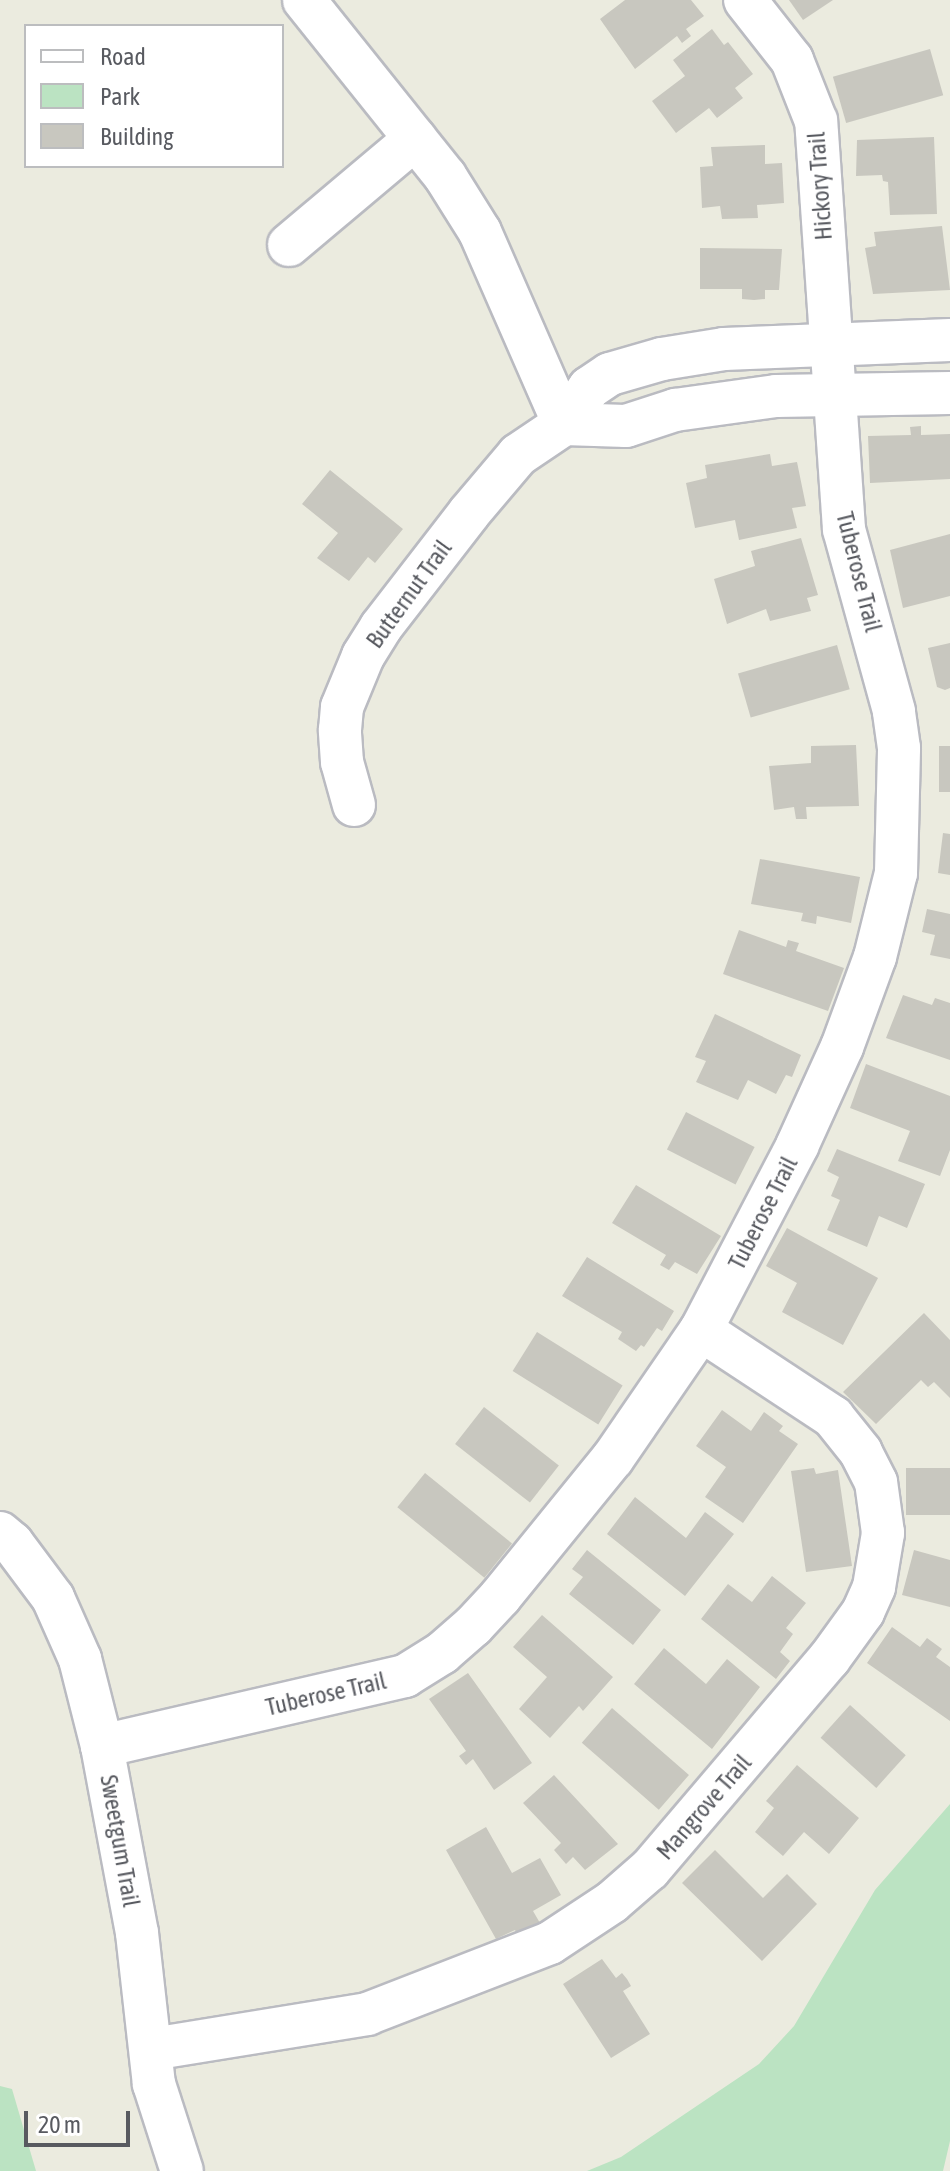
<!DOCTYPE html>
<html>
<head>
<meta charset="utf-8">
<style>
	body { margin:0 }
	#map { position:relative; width:950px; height:2171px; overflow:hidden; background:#ebebdf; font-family:"Asap Condensed",sans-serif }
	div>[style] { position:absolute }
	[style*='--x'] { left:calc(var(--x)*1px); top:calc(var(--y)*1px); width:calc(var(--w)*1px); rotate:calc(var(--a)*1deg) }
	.green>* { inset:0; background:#bbe3c2 }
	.building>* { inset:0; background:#c8c7bf; transform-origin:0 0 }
	.roads { filter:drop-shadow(2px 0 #babbc1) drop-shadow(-2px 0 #babbc1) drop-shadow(0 2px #babbc1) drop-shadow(0 -2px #babbc1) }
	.minor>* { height:42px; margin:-21px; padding:0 21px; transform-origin:21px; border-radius:21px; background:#fff }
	span { translate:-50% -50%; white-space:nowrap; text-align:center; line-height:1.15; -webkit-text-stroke:6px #fff; paint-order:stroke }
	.street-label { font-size:24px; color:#585a60 }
	.legend { position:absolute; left:24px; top:24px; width:260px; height:144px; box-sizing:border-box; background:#fff; border:2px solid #bcbdbf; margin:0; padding:10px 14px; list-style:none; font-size:24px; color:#585a60 }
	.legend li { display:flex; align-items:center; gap:16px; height:40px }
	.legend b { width:40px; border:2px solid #bcbdbf }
	.scale { position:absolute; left:24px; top:2111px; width:106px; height:36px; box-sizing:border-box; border:4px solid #585a60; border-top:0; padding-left:10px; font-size:24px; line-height:28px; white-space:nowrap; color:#585a60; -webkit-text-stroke:6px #fff; paint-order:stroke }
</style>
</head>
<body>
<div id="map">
	<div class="green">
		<i style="clip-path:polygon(950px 1804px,950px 2141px,943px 2171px,587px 2171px,621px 2157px,759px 2064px,794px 2026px,875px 1890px)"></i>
		<i style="clip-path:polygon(0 2086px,12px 2089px,36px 2171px,0 2171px)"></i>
	</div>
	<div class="building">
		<i style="clip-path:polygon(625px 0,691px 0,704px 16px,686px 29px,691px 36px,682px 43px,677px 36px,635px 69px,600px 19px)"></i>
		<i style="clip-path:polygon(789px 0,833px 0,803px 20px)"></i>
		<i style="clip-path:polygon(712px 29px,724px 45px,728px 42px,753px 74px,735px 88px,743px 98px,717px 118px,709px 108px,676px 133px,652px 101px,685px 76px,673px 60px)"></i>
		<i style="left:930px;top:49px;width:48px;height:101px;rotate:74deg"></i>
		<i style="clip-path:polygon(934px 137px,937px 214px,890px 215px,888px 182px,883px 181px,882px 175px,856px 176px,857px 140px)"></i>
		<i style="clip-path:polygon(765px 145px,765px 164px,782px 163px,784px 203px,757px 205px,758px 218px,722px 219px,720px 206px,702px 208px,700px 167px,713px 166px,711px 147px)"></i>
		<i style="clip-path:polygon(942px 226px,950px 290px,873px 294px,865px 248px,876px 246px,874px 232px)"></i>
		<i style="clip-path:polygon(700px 248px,782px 249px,779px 290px,765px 290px,765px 299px,754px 300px,742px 299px,742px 289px,700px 289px)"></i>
		<i style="clip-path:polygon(921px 426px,921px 435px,950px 434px,950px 479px,870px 483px,868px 436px,911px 435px,910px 427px)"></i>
		<i style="clip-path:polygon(770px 454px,772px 466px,797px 462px,806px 506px,792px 508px,797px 528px,739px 540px,735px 520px,695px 528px,686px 483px,707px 478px,705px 465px)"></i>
		<i style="clip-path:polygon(330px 470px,403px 529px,375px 563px,368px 557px,349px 581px,317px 558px,338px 533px,302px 504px)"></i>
		<i style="clip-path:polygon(950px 534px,950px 596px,903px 608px,890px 550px)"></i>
		<i style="clip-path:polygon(801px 538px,818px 595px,807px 598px,811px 611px,770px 621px,766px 609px,727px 624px,714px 579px,755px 566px,751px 551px)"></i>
		<i style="clip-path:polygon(950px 643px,950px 688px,945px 690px,937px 687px,928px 648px)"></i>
		<i style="left:837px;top:645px;width:46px;height:103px;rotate:74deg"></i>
		<i style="clip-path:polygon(856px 745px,859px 806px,806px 807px,807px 819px,796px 819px,794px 807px,774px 810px,769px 766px,811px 763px,811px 746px)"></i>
		<i style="left:939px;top:746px;width:11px;height:46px"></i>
		<i style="clip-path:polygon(943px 833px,950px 834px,950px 875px,938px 873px)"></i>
		<i style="clip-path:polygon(760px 859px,860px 877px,851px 923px,817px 916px,816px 924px,801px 921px,803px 913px,751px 904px)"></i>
		<i style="clip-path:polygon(927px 909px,950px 914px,950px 959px,930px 955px,935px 935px,922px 932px)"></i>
		<i style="clip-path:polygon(739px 930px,786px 947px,788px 940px,799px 943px,796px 951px,844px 968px,828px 1011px,723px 974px)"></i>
		<i style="clip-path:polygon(903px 995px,932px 1005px,935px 998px,950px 1003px,950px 1060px,886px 1038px)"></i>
		<i style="clip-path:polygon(715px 1014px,801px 1055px,792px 1077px,786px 1075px,776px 1094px,748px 1080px,738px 1100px,696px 1082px,706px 1061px,695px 1057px)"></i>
		<i style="clip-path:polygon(866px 1064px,950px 1096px,950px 1150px,940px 1176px,898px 1161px,910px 1131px,850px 1108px)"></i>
		<i style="left:686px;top:1112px;width:77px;height:42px;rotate:27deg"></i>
		<i style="clip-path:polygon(837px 1149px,925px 1184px,907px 1228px,879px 1216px,867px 1247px,827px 1230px,840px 1200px,831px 1196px,839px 1177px,827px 1171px)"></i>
		<i style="clip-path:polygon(636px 1185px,721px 1236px,697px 1274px,675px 1262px,669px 1270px,660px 1265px,666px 1255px,612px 1223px)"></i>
		<i style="clip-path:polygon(787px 1228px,878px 1278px,843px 1345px,782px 1312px,797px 1283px,766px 1266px)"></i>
		<i style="clip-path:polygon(587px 1257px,674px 1311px,662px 1331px,657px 1328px,644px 1347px,641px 1345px,636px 1351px,618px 1339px,622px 1332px,562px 1296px)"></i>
		<i style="clip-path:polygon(924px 1313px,950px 1340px,950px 1398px,934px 1382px,928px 1387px,921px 1380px,876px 1424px,843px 1392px)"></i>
		<i style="left:537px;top:1332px;width:101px;height:46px;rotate:32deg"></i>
		<i style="left:484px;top:1407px;width:95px;height:47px;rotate:38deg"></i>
		<i style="clip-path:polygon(722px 1410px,751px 1431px,764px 1412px,783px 1426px,779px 1431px,798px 1444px,743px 1523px,705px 1497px,726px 1467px,696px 1446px)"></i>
		<i style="clip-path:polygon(814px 1468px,816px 1474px,838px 1470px,852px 1566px,806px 1572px,791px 1471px)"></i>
		<i style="left:950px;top:1468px;width:47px;height:44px;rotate:90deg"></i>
		<i style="left:425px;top:1473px;width:112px;height:44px;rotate:39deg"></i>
		<i style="clip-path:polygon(635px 1497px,686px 1538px,705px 1512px,734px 1534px,685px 1596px,607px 1534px)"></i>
		<i style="clip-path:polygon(587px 1550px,661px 1610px,633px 1645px,569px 1594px,583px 1577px,572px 1569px)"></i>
		<i style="clip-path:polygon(914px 1550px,950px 1560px,950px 1607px,902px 1595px)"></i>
		<i style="clip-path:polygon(772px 1576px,806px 1603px,786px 1628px,793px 1634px,780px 1652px,790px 1661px,776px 1679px,701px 1619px,728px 1584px,752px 1602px)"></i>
		<i style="clip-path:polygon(542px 1615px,613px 1677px,583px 1711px,579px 1706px,550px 1738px,519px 1709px,547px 1677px,513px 1647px)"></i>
		<i style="clip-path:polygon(892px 1627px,920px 1647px,927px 1638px,942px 1649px,936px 1657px,950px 1667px,950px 1721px,867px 1663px)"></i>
		<i style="clip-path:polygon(664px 1648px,706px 1684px,727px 1659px,760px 1687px,712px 1749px,634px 1684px)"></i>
		<i style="clip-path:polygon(468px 1673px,532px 1763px,494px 1790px,473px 1759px,466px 1765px,459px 1756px,466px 1751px,429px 1699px)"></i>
		<i style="left:850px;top:1705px;width:75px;height:44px;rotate:42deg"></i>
		<i style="left:612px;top:1708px;width:102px;height:46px;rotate:41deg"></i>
		<i style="clip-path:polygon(797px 1765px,859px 1818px,829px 1854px,804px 1832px,783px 1856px,755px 1832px,774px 1808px,766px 1801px)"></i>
		<i style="clip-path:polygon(554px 1775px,618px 1844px,585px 1870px,573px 1857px,566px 1864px,554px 1850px,561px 1843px,523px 1803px)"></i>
		<i style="clip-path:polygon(486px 1827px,512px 1873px,540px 1858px,561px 1895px,533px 1911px,540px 1923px,518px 1936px,515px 1930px,496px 1939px,446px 1850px)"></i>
		<i style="clip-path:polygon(715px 1850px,763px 1898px,787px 1874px,817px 1904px,762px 1961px,682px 1883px)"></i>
		<i style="clip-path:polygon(602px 1959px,616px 1978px,622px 1973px,627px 1979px,631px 1986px,623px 1991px,650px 2034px,611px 2058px,563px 1984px)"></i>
	</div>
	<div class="roads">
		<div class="minor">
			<i style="--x:304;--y:0;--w:226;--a:51.3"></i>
			<i style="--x:445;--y:176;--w:66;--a:58"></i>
			<i style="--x:480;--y:232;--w:210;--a:66.4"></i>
			<i style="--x:564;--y:424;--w:62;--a:1.8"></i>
			<i style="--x:626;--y:426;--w:52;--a:-18.1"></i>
			<i style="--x:675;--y:410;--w:102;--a:-7.9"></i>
			<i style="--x:776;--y:396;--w:174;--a:-1"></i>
			<i style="--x:289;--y:245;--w:165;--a:-40.1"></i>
			<i style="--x:354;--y:805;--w:45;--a:-105.6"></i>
			<i style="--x:342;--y:762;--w:32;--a:-94"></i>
			<i style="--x:340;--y:730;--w:23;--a:-85"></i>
			<i style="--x:342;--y:707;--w:55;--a:-67.6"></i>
			<i style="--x:363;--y:656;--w:34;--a:-58"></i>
			<i style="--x:381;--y:627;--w:144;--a:-52.3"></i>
			<i style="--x:469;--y:513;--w:76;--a:-49.8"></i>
			<i style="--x:518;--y:455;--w:55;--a:-34"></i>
			<i style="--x:564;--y:424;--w:44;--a:-55.2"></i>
			<i style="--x:589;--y:388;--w:25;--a:-34"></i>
			<i style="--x:610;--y:374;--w:54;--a:-16.1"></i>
			<i style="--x:662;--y:359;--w:63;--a:-9.2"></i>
			<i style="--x:724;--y:349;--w:226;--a:-2.3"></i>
			<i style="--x:0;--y:1533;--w:16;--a:40"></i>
			<i style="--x:12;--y:1543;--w:69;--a:53.3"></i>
			<i style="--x:53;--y:1598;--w:67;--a:66.1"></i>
			<i style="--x:80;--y:1659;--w:90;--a:75.8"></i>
			<i style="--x:102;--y:1746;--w:190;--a:79.4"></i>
			<i style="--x:137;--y:1933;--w:152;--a:83.6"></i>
			<i style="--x:154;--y:2084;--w:91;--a:72.2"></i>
			<i style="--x:102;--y:1746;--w:311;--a:-13"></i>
			<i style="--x:405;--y:1676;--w:44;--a:-31.9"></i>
			<i style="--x:442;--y:1653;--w:41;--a:-41.1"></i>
			<i style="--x:473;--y:1626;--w:40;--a:-47"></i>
			<i style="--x:500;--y:1597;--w:179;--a:-50.9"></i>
			<i style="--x:613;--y:1458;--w:155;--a:-55.5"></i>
			<i style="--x:701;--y:1330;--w:208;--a:-62.4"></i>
			<i style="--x:797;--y:1146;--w:109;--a:-65.6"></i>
			<i style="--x:842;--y:1047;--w:96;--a:-69.9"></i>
			<i style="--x:875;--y:957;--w:87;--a:-76"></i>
			<i style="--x:896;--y:873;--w:125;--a:-88.6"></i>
			<i style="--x:899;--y:748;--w:37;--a:-98"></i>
			<i style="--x:894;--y:711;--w:189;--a:-105.4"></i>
			<i style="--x:844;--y:529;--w:409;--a:-93.9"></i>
			<i style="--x:816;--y:121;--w:66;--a:-111.5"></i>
			<i style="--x:792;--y:60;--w:76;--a:-128.1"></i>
			<i style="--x:152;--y:2049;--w:218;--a:-9.2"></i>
			<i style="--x:367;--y:2014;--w:196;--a:-21.2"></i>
			<i style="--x:550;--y:1943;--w:74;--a:-33.5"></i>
			<i style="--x:612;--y:1902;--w:50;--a:-41"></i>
			<i style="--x:650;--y:1869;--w:276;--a:-49.6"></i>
			<i style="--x:829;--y:1659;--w:58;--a:-54.1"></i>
			<i style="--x:863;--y:1612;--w:27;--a:-66"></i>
			<i style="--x:874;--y:1587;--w:55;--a:-80.5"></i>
			<i style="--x:883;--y:1533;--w:51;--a:-97.8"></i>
			<i style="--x:876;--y:1482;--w:34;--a:-117"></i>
			<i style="--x:861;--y:1452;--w:45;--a:-128.7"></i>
			<i style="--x:833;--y:1417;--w:158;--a:-146.6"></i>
		</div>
	</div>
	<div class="street-label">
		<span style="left:820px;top:186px;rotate:-94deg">Hickory Trail</span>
		<span style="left:859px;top:572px;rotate:76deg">Tuberose Trail</span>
		<span style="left:409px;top:594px;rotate:-54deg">Butternut Trail</span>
		<span style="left:763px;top:1213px;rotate:-63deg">Tuberose Trail</span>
		<span style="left:326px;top:1694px;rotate:-13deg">Tuberose Trail</span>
		<span style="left:704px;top:1807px;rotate:-49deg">Mangrove Trail</span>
		<span style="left:120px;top:1841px;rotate:80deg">Sweetgum Trail</span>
	</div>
	<ul class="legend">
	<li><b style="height:10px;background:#fff"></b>Road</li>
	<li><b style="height:22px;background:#bbe3c2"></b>Park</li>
	<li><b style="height:22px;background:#c8c7bf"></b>Building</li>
	</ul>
	<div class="scale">20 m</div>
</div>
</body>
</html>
